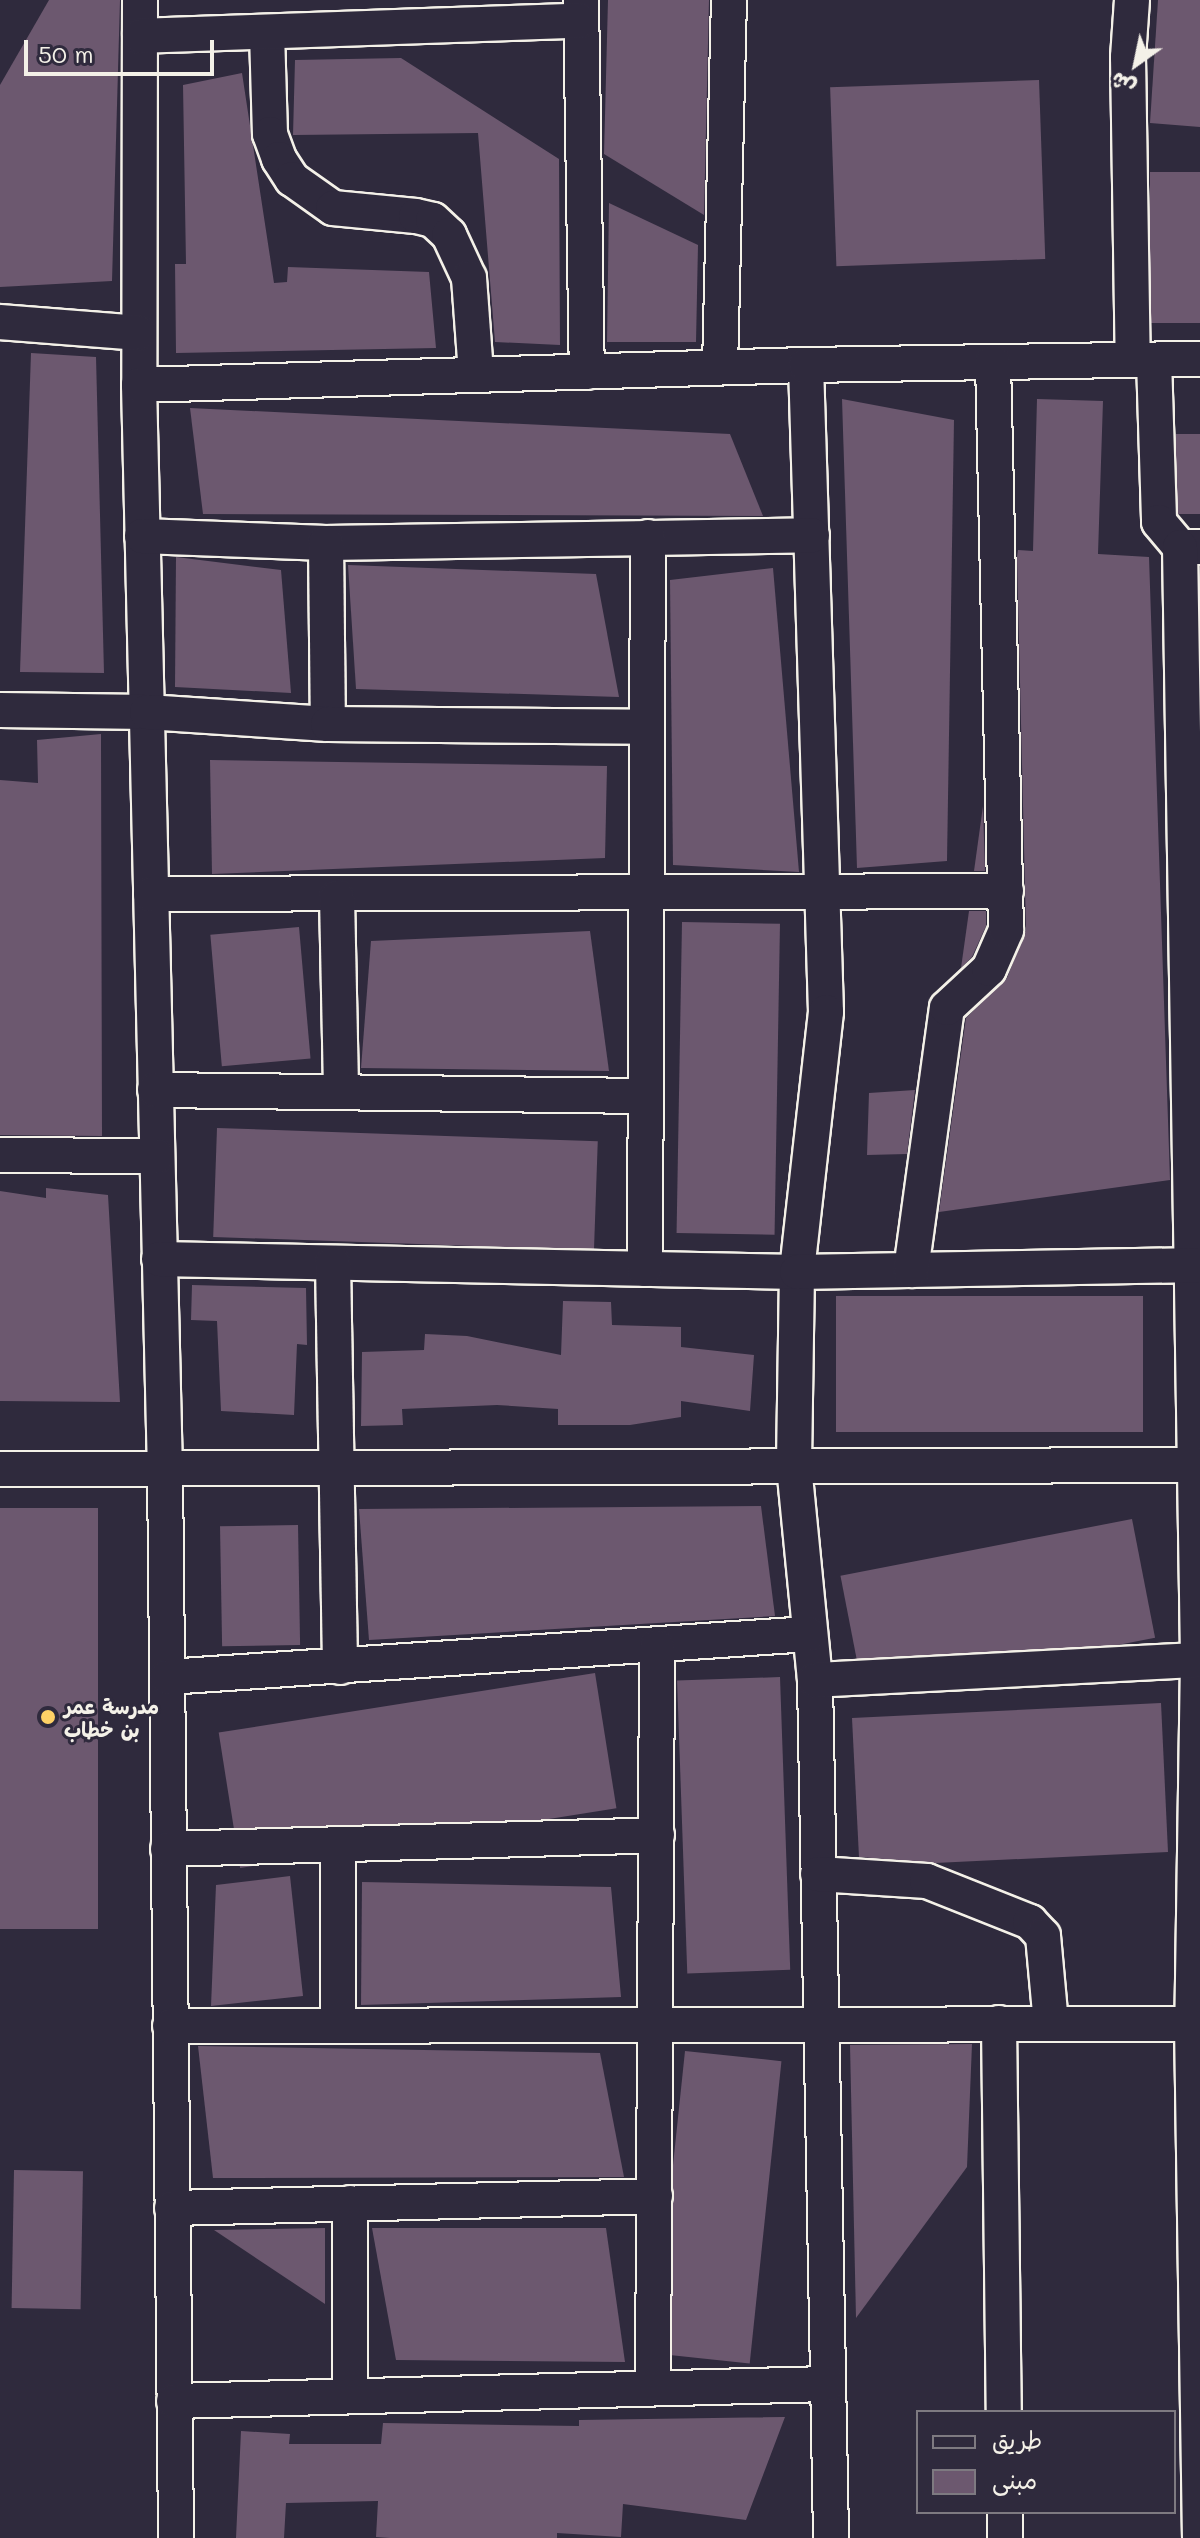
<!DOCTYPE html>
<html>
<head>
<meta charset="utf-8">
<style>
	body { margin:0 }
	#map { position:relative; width:1200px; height:2538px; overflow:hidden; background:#2f2a3d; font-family:Mali,"Playpen Sans Arabic",sans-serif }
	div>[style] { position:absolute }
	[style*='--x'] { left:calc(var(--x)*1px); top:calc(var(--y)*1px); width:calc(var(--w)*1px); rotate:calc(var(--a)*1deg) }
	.building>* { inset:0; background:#6c586f; transform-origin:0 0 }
	.roads { filter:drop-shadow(2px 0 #f4f1e8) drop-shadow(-2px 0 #f4f1e8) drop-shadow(0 2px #f4f1e8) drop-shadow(0 -2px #f4f1e8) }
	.minor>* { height:34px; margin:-17px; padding:0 17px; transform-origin:17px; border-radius:17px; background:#2f2a3d }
	.dots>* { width:22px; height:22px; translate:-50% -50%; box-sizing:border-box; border:4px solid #2f2a3d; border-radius:50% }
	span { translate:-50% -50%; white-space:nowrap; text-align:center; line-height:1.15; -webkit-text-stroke:6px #2f2a3d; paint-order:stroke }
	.poi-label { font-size:20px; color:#f4f1e8; font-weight:700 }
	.left { translate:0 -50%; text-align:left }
	.legend { position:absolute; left:916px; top:2410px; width:260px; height:104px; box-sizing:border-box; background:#2f2a3d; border:2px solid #7e7a81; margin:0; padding:10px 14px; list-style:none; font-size:24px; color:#f4f1e8 }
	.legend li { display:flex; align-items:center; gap:16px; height:40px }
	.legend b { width:40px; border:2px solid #7e7a81 }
	.north { position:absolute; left:1096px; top:24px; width:80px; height:80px; -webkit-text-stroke:6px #2f2a3d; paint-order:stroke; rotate:213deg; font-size:22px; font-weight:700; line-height:32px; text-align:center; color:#f4f1e8 }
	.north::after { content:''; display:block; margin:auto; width:28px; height:36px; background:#f4f1e8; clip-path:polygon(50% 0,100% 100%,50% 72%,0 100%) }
	.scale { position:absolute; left:24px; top:40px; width:190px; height:36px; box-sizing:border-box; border:4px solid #f4f1e8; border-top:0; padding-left:10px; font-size:24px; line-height:28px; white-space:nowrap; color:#f4f1e8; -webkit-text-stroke:6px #2f2a3d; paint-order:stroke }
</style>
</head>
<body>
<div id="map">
	<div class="building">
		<i style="clip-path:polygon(49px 0,120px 0,112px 281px,0 287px,0 85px)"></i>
		<i style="clip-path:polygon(608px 0,709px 0,704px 215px,604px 154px)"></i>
		<i style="clip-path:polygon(1158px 0,1200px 0,1200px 127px,1150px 123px)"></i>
		<i style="clip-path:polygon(401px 58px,559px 159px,560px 345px,495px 342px,478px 133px,293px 135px,295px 60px)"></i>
		<i style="clip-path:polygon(242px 73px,274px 283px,287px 282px,288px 267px,429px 272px,436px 348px,176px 353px,175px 264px,186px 264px,183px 85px)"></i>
		<i style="left:1039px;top:80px;width:179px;height:209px;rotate:88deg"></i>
		<i style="left:1200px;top:172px;width:151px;height:50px;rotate:90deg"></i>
		<i style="clip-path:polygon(609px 203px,698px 245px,696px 342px,607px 342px)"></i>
		<i style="clip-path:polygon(31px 353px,96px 357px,104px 673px,20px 672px)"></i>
		<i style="clip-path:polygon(842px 399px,954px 420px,947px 861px,857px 868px)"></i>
		<i style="clip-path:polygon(1037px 399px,1103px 401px,1098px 554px,1149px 557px,1170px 1180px,939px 1212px,966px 1018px,1007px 978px,1026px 930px,1017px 557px,1018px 550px,1033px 551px)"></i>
		<i style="clip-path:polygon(190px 408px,730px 434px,763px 516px,203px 514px)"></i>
		<i style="left:1176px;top:434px;width:24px;height:80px"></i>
		<i style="clip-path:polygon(176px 557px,281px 570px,291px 693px,175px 687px)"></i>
		<i style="clip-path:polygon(348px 565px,596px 574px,619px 697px,356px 689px)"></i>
		<i style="clip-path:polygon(773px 568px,799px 872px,673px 865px,670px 580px)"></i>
		<i style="clip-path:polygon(101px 734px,102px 1136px,0 1135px,0 780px,38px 783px,37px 740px)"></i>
		<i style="clip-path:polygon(210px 760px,607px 766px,605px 858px,212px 874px)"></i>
		<i style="clip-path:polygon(983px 806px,985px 871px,974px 871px)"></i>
		<i style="clip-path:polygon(969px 911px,986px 911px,986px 926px,972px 957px,961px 968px)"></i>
		<i style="left:682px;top:922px;width:98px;height:311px;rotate:1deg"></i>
		<i style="left:299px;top:927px;width:132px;height:89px;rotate:85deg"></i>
		<i style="clip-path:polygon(590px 931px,609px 1071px,361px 1068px,371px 941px)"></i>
		<i style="clip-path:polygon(915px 1090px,907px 1154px,867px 1155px,869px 1093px)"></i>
		<i style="left:217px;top:1128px;width:381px;height:109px;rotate:2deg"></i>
		<i style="clip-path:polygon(46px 1188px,108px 1195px,120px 1402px,0 1401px,0 1191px,46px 1198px)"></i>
		<i style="clip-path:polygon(192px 1285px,306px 1288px,307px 1345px,297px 1344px,294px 1415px,221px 1411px,217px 1321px,191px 1320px)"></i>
		<i style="left:836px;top:1296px;width:307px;height:136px"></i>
		<i style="clip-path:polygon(563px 1301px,611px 1302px,612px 1325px,681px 1327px,681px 1347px,754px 1355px,750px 1411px,681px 1401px,681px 1417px,630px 1425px,558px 1425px,558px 1409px,497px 1405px,402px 1409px,403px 1425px,361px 1426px,362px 1352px,424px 1350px,425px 1334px,467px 1336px,561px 1355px)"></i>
		<i style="clip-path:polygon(761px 1506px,775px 1616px,369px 1640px,359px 1509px)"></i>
		<i style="left:0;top:1508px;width:98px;height:421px"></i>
		<i style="left:1132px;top:1519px;width:121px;height:297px;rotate:79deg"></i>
		<i style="left:298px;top:1525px;width:120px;height:78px;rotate:89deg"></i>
		<i style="left:595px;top:1673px;width:137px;height:381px;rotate:81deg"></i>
		<i style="left:780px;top:1677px;width:293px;height:103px;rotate:88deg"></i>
		<i style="clip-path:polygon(1161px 1703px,1168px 1852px,935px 1863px,859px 1857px,852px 1718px)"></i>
		<i style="clip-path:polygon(290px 1876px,303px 1996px,211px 2006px,216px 1885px)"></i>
		<i style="clip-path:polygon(362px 1882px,611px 1887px,621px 1997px,361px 2005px)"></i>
		<i style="clip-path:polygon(972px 2044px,967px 2167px,856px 2318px,850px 2045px)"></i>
		<i style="clip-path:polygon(198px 2046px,600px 2053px,624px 2177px,213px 2178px)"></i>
		<i style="left:685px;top:2051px;width:97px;height:304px;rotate:6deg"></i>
		<i style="left:14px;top:2170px;width:69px;height:138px;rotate:1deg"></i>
		<i style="clip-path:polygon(325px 2228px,325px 2304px,214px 2230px)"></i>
		<i style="clip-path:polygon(372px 2228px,606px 2228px,625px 2362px,396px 2360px)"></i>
		<i style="clip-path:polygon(785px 2417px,746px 2520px,623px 2504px,621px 2537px,557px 2533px,557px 2538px,390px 2538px,376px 2537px,378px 2501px,286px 2503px,284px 2538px,236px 2538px,241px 2431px,290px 2434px,289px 2444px,381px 2444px,383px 2423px,579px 2426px,579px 2420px)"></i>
	</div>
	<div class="roads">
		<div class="minor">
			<i style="--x:140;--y:0;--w:385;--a:90.1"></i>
			<i style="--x:139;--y:385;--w:1084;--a:88.63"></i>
			<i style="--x:165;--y:1469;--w:1069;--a:89.41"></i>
			<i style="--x:581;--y:0;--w:372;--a:89.1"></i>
			<i style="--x:1132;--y:0;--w:57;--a:94"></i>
			<i style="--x:1128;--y:57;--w:303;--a:89.1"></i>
			<i style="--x:267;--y:33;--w:101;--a:88.3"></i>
			<i style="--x:270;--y:134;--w:27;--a:70"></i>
			<i style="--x:279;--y:159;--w:24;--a:57"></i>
			<i style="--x:292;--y:179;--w:50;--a:35.3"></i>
			<i style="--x:333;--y:208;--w:83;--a:5.5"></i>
			<i style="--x:416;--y:216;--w:17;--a:13"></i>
			<i style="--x:433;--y:220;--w:22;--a:43"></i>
			<i style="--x:449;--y:235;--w:47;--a:65.1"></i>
			<i style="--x:469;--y:278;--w:95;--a:85.8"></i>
			<i style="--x:140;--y:36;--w:440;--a:-2"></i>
			<i style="--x:0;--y:322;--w:139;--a:4.5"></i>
			<i style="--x:1154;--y:360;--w:162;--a:88.2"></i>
			<i style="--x:1159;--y:522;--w:33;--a:50"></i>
			<i style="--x:1180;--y:547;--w:20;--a:0"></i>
			<i style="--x:806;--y:365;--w:647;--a:88.23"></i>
			<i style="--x:826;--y:1012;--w:262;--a:96.4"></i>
			<i style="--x:797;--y:1272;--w:194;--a:90.9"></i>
			<i style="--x:794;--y:1466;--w:215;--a:84.4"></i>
			<i style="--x:815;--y:1680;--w:858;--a:88.93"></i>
			<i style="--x:720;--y:367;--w:367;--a:-88.6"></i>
			<i style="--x:139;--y:385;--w:667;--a:-1.72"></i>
			<i style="--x:806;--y:365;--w:394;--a:-0.9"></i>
			<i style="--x:142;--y:536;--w:184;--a:2.2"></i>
			<i style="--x:326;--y:543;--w:486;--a:-0.9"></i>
			<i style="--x:326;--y:543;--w:181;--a:89.4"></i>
			<i style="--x:1180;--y:547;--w:1113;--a:89.07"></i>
			<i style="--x:1198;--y:1660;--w:364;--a:90.9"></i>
			<i style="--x:1192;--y:2024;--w:514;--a:89.11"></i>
			<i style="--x:0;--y:710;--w:147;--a:0.8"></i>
			<i style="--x:147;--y:712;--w:181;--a:3.8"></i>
			<i style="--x:328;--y:724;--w:319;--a:0.5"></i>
			<i style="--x:151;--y:894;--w:855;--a:-0.2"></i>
			<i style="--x:337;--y:897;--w:193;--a:88.8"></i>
			<i style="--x:155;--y:1090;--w:491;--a:0.7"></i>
			<i style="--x:0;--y:1155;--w:157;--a:0.4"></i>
			<i style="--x:159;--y:1259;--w:638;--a:1.17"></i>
			<i style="--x:797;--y:1272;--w:403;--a:-1"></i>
			<i style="--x:333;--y:1263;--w:404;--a:89"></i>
			<i style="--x:645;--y:1269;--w:732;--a:-89.77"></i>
			<i style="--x:911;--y:1270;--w:264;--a:-82.2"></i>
			<i style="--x:947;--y:1008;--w:57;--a:-42.9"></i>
			<i style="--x:989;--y:969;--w:43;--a:-66.4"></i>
			<i style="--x:1006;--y:930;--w:568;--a:-91.31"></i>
			<i style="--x:0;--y:1469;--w:1200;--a:-0.19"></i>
			<i style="--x:167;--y:1677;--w:643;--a:-3.83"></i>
			<i style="--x:815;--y:1680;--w:386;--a:-3"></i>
			<i style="--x:168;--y:1849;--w:489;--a:-1.6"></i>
			<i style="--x:818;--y:1874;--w:109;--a:3.7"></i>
			<i style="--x:927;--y:1881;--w:111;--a:21.7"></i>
			<i style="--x:1030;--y:1922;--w:19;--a:47"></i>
			<i style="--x:1043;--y:1936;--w:88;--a:84.8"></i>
			<i style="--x:999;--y:2023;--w:389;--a:89.3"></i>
			<i style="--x:338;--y:2025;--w:181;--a:-90"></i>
			<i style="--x:170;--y:2026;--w:1030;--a:-0.11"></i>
			<i style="--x:350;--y:2203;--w:193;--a:90"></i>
			<i style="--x:172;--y:2208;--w:483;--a:-1.4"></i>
			<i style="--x:653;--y:2388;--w:741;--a:-89.69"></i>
			<i style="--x:174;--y:2401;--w:654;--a:-1.49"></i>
			<i style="--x:1005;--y:2512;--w:26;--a:90"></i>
		</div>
	</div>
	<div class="dots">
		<i style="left:48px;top:1717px;background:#ffd166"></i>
	</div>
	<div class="poi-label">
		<span class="left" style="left:64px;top:1718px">مدرسة عمر<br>بن خطاب</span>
	</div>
	<ul class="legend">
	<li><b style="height:10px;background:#2f2a3d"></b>طريق</li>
	<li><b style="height:22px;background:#6c586f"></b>مبنى</li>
	</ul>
	<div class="north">ش</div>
	<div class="scale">50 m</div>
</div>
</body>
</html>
